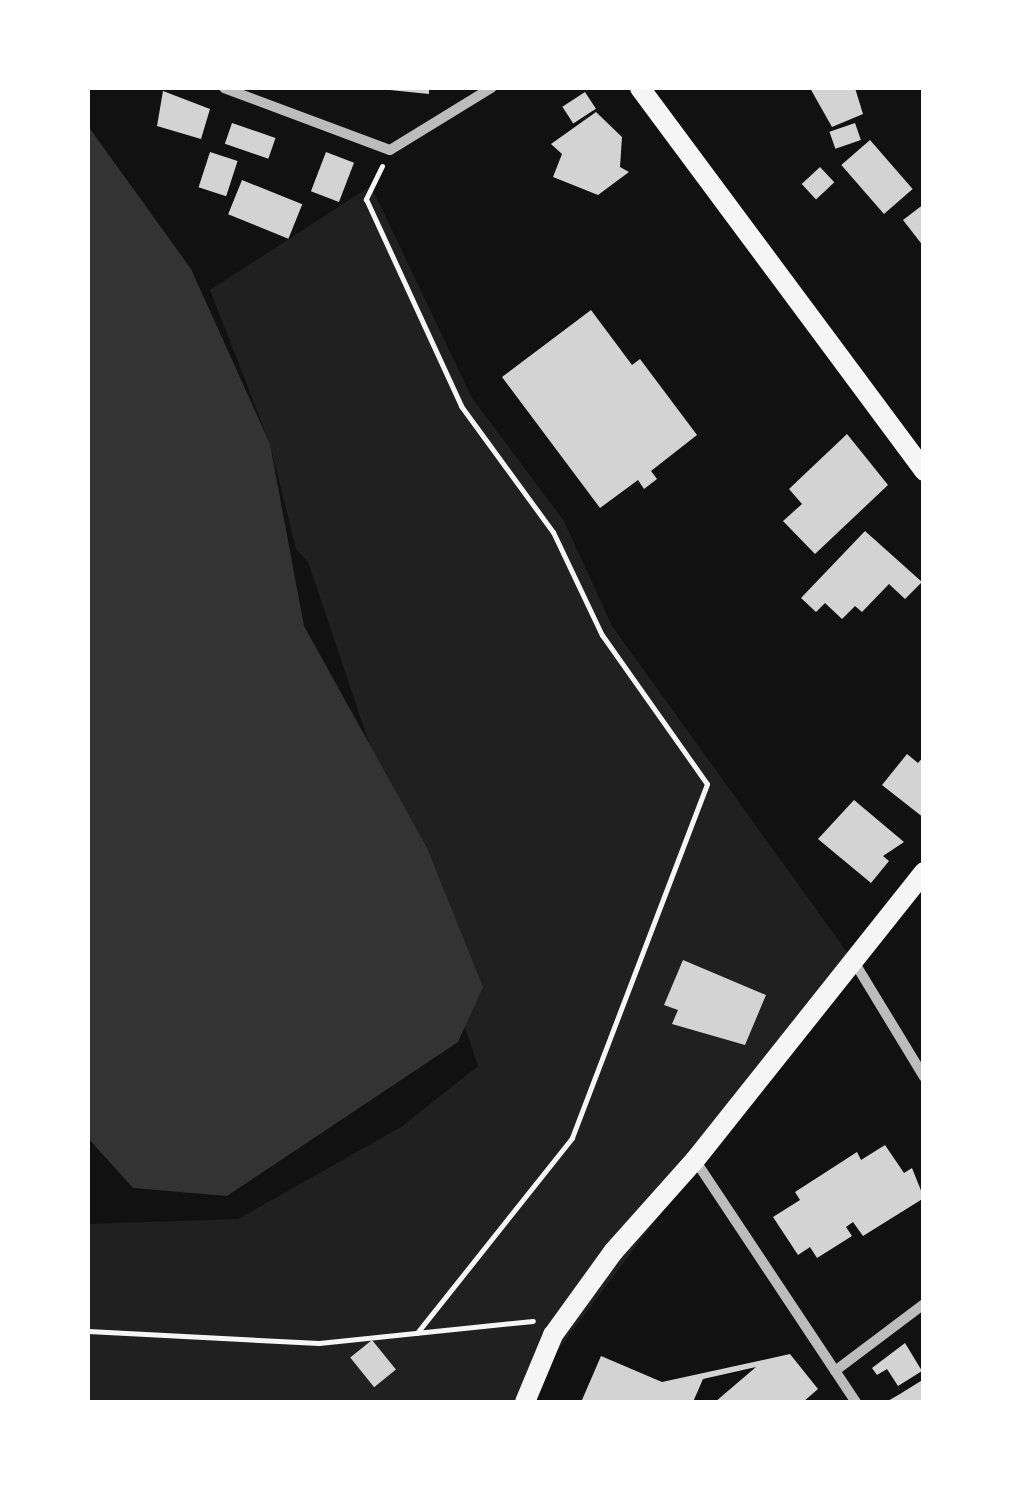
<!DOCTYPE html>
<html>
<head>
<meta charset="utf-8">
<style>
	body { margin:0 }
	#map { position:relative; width:1011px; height:1490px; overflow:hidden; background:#111; font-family:"Exo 2",sans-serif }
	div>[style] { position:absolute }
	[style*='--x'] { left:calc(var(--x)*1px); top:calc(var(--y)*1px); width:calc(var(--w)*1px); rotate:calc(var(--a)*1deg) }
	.green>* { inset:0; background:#202020 }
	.water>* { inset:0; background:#333 }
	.building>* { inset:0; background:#d3d3d3; transform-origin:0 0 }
	.path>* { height:5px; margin:-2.5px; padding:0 2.5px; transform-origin:2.5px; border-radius:2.5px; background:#f5f5f5 }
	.minor>* { height:10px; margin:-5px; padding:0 5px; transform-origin:5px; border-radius:5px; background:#bcbcbc }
	.secondary>* { height:20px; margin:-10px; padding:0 10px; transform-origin:10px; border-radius:10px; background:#f5f5f5 }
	span { translate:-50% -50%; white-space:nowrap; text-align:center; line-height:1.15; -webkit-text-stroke:8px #fff; paint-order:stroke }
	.frame { position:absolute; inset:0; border:90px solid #fff; pointer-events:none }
</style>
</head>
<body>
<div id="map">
	<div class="green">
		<i style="clip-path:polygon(371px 186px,472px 398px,564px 521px,612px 626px,852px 959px,528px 1390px,525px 1402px,88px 1402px,88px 1224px,238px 1219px,401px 1127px,478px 1066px,308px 562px,296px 549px,270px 444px,210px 290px)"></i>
	</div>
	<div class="water">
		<i style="clip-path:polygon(88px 126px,191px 269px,270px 444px,304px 626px,427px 848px,483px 987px,458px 1042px,227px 1196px,133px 1188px,88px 1138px)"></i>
	</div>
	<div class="building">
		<i style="clip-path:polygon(370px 88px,429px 88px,429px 94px)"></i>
		<i style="clip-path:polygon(810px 88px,855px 88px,863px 114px,832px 127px)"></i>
		<i style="clip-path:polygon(163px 91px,210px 109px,201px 139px,157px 126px)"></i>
		<i style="left:585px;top:92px;width:20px;height:27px;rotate:57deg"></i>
		<i style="clip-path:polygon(596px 112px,622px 137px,620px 167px,629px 172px,598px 195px,553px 177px,562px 154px,551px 144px)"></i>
		<i style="left:232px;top:123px;width:46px;height:22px;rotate:19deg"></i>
		<i style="left:855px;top:123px;width:18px;height:27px;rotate:71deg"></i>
		<i style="left:870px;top:140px;width:65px;height:38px;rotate:49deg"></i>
		<i style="left:210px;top:152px;width:29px;height:37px;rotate:18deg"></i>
		<i style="left:326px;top:152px;width:30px;height:42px;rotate:21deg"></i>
		<i style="left:820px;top:167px;width:21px;height:25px;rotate:47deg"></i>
		<i style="left:242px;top:180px;width:65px;height:37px;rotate:22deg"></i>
		<i style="clip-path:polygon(924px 204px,924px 247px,903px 220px)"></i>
		<i style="clip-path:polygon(591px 310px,632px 365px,640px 359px,697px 435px,651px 471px,657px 479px,644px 489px,638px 480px,600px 508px,502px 377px)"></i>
		<i style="clip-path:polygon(847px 434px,888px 485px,815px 554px,783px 521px,802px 504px,789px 489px)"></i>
		<i style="clip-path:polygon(865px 531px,922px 582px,905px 599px,889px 584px,862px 612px,855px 606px,842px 619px,825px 603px,816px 612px,801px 598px)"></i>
		<i style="clip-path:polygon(907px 754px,918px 763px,924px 756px,924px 818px,882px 785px)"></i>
		<i style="clip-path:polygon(854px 800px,904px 842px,883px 856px,889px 861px,871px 883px,818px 839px)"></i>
		<i style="clip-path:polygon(683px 960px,766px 995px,745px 1045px,672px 1024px,678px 1010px,664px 1005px)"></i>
		<i style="clip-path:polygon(885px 1145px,904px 1173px,912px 1168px,924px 1198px,863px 1236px,853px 1222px,846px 1227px,852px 1236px,817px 1258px,810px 1247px,798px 1255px,773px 1217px,800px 1200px,795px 1192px,857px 1152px,861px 1160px)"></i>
		<i style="left:372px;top:1340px;width:38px;height:28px;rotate:51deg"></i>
		<i style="clip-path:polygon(905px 1343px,922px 1371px,898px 1386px,887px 1369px,877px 1375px,872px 1368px)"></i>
		<i style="clip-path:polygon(790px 1354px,818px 1389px,803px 1402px,715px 1402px,756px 1367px,703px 1379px,693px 1402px,582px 1400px,601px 1356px,662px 1382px)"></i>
		<i style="clip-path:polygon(924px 1379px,924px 1402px,886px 1402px,900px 1394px)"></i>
	</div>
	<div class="path">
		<i style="--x:382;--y:166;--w:37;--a:116"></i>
		<i style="--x:366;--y:199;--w:228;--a:65.3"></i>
		<i style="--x:461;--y:406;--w:156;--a:53.9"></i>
		<i style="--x:553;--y:532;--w:114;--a:64.6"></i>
		<i style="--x:602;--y:635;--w:182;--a:54.8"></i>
		<i style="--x:707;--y:784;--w:379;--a:110.9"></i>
		<i style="--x:572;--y:1138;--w:249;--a:128.5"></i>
		<i style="--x:88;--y:1331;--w:231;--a:3"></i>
		<i style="--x:319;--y:1343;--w:215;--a:-5.9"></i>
	</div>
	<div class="minor">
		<i style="--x:224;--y:88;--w:177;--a:20.5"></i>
		<i style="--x:390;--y:150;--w:119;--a:-31.5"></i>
		<i style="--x:853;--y:960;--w:137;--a:58.7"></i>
		<i style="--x:695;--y:1160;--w:291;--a:56.4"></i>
		<i style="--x:835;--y:1371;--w:111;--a:-37"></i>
	</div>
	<div class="secondary">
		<i style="--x:640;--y:88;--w:477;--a:53.4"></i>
		<i style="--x:525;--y:1402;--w:73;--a:-67.3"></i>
		<i style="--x:553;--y:1335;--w:102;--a:-54.1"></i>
		<i style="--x:613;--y:1252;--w:123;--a:-48.3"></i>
		<i style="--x:695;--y:1160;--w:368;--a:-51.5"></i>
	</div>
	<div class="frame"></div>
</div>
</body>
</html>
